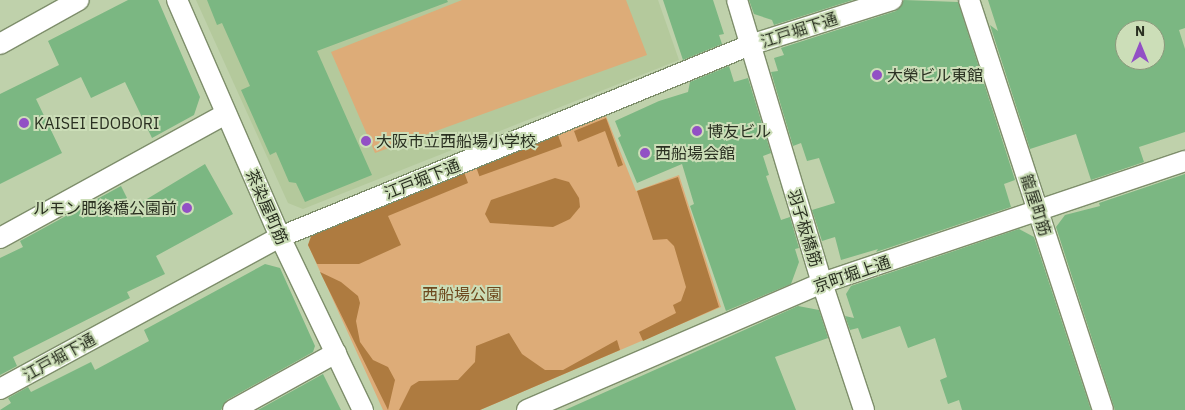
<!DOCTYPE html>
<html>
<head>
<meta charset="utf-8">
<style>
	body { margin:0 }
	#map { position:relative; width:1185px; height:410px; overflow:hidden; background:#bfd1ab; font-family:"IBM Plex Sans","Noto Sans JP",sans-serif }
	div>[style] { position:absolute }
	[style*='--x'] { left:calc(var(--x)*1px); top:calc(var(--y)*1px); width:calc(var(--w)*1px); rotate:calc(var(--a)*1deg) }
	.built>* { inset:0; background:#b4c99c }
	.green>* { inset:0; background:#ddac78 }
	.forest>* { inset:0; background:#ae7b40; transform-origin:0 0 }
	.building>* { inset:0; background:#7bb782 }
	.roads { filter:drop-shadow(1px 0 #7e8e6b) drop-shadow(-1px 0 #7e8e6b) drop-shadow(0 1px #7e8e6b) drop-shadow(0 -1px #7e8e6b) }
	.minor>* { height:20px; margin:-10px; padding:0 10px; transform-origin:10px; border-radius:10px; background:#fff }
	.dots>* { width:14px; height:14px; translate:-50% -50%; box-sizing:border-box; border:2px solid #ccdeb8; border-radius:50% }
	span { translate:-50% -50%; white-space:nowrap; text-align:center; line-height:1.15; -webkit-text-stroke:4px #ccdeb8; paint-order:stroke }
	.street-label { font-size:16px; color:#2a3021 }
	.poi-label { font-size:16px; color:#2a3021 }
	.left { translate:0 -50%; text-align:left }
	.right { translate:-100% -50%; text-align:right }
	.park-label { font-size:16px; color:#6d481d }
	.north { position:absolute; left:1115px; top:20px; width:50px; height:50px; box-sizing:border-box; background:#ccdeb8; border:1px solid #8b987c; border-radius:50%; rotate:0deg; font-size:14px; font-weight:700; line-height:20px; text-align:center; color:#2a3021 }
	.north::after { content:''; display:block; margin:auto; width:18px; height:22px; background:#9250c5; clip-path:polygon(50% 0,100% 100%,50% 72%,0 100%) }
</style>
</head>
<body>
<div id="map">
	<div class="built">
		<i style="clip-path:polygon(196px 0,658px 0,679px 60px,303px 209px,288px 203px)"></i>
	</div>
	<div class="green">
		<i style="clip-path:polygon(462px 0,626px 0,647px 55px,375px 153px,331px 52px)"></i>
		<i style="clip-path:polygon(606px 116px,636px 191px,679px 175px,721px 307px,480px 410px,383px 410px,308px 245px,313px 231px)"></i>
	</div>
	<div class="forest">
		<i style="clip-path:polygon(606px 118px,623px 165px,618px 167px,605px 131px,578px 142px,574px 131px)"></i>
		<i style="left:558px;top:135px;width:12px;height:88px;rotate:70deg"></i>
		<i style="clip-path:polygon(464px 172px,468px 183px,388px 216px,401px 245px,359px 264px,317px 264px,308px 245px,313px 231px)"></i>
		<i style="clip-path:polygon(678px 177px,719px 307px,643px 341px,639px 332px,676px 313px,673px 305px,681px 301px,686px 287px,674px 246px,667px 239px,653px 240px,637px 191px)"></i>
		<i style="clip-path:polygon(555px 178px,569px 182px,579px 198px,580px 207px,570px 219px,553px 227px,490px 223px,485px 214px,491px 200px)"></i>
		<i style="clip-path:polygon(320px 272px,341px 282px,358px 296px,360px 303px,356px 321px,360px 342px,373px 360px,388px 367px,395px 380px,388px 410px)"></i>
		<i style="clip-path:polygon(509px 333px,522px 354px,545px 370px,563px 370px,617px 340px,620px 350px,480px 410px,399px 410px,411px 386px,419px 381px,458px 380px,475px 362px,476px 346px)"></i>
	</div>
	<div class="building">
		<i style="clip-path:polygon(128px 0,158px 0,200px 97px,194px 115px,152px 138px,125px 82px,91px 98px,81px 77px,36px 99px,62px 153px,0 184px,0 94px,59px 65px,48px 41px)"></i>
		<i style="clip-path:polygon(207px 0,447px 0,448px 2px,317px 51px,372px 175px,305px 202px,296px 183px,289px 182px,276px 152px,270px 155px,241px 90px,250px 86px,222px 23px,217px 25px)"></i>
		<i style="clip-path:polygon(663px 0,713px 0,724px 34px,719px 35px,722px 44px,683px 60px)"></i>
		<i style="clip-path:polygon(749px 0,853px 0,774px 25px,772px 20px,754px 14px)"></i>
		<i style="clip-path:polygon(904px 0,958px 2px,1015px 180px,1004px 184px,1011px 207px,876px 252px,878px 249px,841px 260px,835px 237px,822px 241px,812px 210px,835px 203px,819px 158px,807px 161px,801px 143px,793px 146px,771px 72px,778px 71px,774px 58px,784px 55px,781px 48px,896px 11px)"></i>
		<i style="clip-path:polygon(evenodd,988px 0,1185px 0,1185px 28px,1179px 30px,1185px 49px,1185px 132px,1139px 147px,1144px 162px,1091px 180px,1076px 134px,1030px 149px,990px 25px,998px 31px,988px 0,1125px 30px,1155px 30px,1155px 60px,1125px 60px,1125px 30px)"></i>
		<i style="clip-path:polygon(729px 66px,734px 82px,748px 78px,771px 153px,763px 156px,769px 175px,766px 176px,781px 220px,790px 217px,799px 248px,795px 249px,799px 262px,791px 284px,726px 311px,690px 206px,694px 204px,682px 164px,637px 183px,618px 138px,621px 136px,615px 121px,659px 101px,688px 92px,690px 82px)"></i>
		<i style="clip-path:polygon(205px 164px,233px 214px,156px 256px,165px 274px,127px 292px,130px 298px,13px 357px,17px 366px,0 375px,0 258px,23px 247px,20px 241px,121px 186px,132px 208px)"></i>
		<i style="clip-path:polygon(1185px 174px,1185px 410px,1115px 410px,1056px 227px,1065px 215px,1100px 206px,1099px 203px)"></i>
		<i style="clip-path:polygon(1019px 229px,1034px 237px,1091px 410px,962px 410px,959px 400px,948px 404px,940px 380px,947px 377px,935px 338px,908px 348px,900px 326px,862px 339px,858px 328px,850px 330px,845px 316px,854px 318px,846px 294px,851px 286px)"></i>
		<i style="clip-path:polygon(265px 264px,280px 268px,315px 346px,313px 352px,227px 400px,221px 410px,0 410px,11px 403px,8px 398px,28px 387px,31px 392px,91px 362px,95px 370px,149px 341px,144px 330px)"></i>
		<i style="clip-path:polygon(798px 306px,819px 310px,828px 338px,775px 357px,796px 410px,565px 410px)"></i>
		<i style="clip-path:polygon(323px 374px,341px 410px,258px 410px)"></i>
	</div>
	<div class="roads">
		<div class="minor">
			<i style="--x:177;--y:0;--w:258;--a:66.5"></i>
			<i style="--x:280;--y:237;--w:192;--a:64.4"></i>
			<i style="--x:737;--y:0;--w:295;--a:73.3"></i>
			<i style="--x:822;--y:283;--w:134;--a:71.7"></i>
			<i style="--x:969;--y:0;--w:431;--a:71.9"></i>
			<i style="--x:0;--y:44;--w:90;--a:-29.1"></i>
			<i style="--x:0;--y:238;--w:258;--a:-28.8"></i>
			<i style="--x:0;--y:389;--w:319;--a:-28.5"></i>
			<i style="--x:280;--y:237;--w:508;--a:-22.22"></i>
			<i style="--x:750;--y:45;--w:149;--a:-17.6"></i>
			<i style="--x:233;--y:410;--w:118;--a:-29"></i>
			<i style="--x:527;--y:410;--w:321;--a:-23.3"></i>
			<i style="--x:822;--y:283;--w:383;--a:-18.6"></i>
		</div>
	</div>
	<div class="dots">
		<i style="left:877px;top:75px;background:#9250c5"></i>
		<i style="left:24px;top:123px;background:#9250c5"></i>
		<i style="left:697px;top:131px;background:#9250c5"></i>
		<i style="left:366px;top:141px;background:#9250c5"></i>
		<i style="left:645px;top:153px;background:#9250c5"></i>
		<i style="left:187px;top:208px;background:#9250c5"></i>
	</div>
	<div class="street-label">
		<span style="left:799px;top:30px;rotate:-18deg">江戸堀下通</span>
		<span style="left:422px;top:179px;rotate:-22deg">江戸堀下通</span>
		<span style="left:1036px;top:205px;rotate:72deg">籠屋町筋</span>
		<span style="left:267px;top:207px;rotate:66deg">茶染屋町筋</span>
		<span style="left:805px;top:228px;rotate:73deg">羽子板橋筋</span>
		<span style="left:852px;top:274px;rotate:-19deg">京町堀上通</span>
		<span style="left:59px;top:357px;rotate:-29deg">江戸堀下通</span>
	</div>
	<div class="poi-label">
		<span class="left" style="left:887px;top:75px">大榮ビル東館</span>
		<span class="left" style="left:34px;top:123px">KAISEI EDOBORI</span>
		<span class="left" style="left:707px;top:131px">博友ビル</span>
		<span class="left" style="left:376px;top:141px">大阪市立西船場小学校</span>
		<span class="left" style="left:655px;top:153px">西船場会館</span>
		<span class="right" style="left:177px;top:208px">ルモン肥後橋公園前</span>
	</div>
	<div class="park-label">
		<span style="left:462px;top:294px">西船場公園</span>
	</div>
	<div class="north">N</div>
</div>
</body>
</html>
